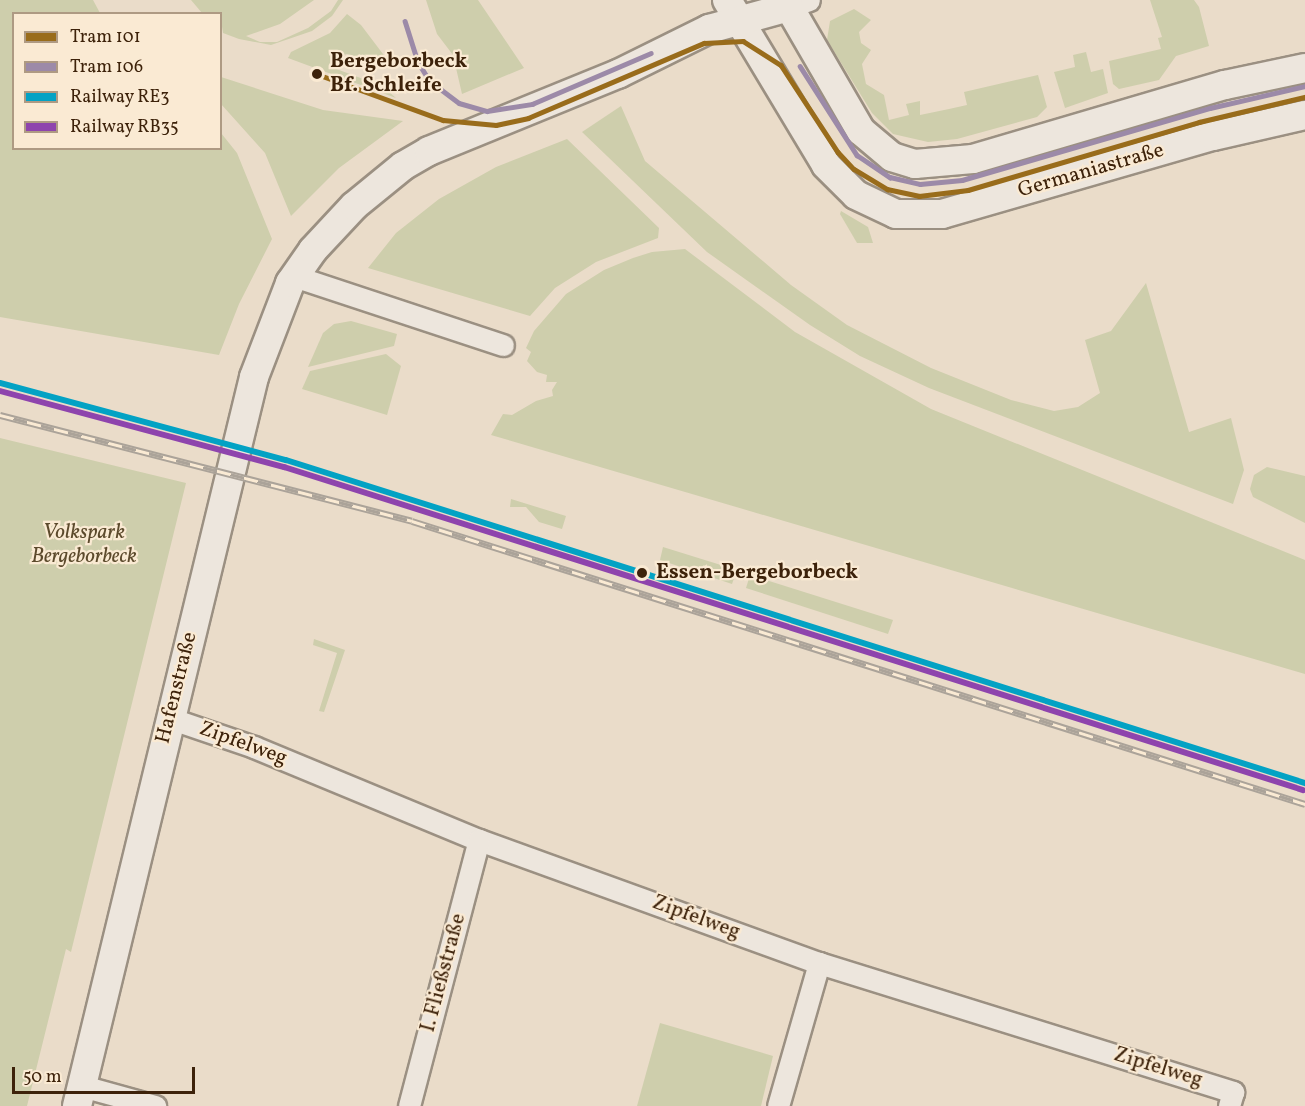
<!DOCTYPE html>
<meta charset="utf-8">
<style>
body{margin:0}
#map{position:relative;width:1305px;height:1106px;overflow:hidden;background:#eadcc9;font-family:Vollkorn,serif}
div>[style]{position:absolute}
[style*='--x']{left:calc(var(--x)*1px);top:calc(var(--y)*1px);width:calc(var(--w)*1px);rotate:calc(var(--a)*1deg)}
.green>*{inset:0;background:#ceceac}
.roads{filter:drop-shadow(2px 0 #9b9082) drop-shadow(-2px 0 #9b9082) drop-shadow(0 2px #9b9082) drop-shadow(0 -2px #9b9082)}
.minor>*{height:21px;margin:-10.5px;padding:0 10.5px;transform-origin:10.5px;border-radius:10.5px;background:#ede6dd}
.secondary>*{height:28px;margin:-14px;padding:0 14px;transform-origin:14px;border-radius:14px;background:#ede6dd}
.rail>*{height:7px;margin-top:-3.5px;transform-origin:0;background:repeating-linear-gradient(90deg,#faead3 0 14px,#aba399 0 28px);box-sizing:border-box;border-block:2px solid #aba399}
.rail-1>*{height:6px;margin:-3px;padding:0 3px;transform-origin:3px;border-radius:3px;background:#03a2c4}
.rail-2>*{height:6px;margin:-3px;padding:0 3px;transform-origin:3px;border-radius:3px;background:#8e44ad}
.tram-1>*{height:4.5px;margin:-2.25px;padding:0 2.25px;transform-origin:2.25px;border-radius:2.25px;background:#996c1b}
.tram-2>*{height:4.5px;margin:-2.25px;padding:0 2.25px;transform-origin:2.25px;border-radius:2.25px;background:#9c8aa8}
.dots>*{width:16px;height:16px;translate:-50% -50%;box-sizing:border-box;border:3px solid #faead3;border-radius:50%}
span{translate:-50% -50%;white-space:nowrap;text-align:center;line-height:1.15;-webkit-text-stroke:4.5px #faead3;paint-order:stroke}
.stop-label{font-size:21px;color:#3d220a;font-weight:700}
.left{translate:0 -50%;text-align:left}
.street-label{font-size:21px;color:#3d220a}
.park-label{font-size:21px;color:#5c4a2c;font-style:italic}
.legend{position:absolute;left:12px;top:12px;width:210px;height:138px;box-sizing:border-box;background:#faead3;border:2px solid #ae9a83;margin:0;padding:8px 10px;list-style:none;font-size:18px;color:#3d220a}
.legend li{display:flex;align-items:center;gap:12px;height:30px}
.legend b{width:30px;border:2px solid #ae9a83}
.scale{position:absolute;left:12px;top:1067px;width:183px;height:27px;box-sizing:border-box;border:3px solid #3d220a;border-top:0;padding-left:8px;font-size:18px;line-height:21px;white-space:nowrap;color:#3d220a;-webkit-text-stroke:4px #faead3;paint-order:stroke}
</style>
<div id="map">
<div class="green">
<div style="clip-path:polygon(0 0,93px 0,100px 13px,14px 14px,14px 148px,220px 148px,221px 133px,237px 153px,272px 239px,239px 304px,219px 355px,0 317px)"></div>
<div style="clip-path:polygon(191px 0,314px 0,280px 24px,246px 36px,260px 42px,277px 42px,308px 28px,331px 11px,338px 0,343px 0,332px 16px,312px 31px,271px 45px,239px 39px,223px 33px,220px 14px,202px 13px)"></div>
<div style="clip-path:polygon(426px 0,478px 0,524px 68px,462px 94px,453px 55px,437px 34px)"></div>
<div style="clip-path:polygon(1150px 0,1194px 0,1199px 7px,1209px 46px,1176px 56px,1159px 80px,1119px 89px,1113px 84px,1109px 61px,1161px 49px,1158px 38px,1162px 37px)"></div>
<div style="clip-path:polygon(854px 9px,871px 20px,859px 32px,861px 43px,871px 50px,862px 64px,866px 84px,884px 95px,889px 120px,909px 115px,906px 104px,920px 101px,920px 115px,949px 109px,967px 105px,964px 92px,1038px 75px,1047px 107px,1037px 117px,957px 139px,928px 142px,893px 134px,872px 113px,827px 40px,830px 21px)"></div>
<div style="clip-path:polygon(347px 14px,361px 25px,386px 58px,381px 58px,379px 65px,367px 66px,366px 61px,347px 54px,334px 58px,331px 67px,382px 86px,396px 98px,288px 58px,291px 52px,330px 33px)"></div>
<div style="clip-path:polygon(1086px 52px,1091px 72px,1103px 69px,1108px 93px,1065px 108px,1054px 72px,1075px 67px,1073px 55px)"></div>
<div style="clip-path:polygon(221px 77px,323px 110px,403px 121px,339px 168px,291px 216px,265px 153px,221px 104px)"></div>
<div style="clip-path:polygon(621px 106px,645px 161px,791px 285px,847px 325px,931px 368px,1011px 400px,1054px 411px,1078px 407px,1100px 393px,1085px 340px,1111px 331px,1146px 283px,1189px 432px,1231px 418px,1244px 470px,1233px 504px,929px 388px,860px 356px,810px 325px,707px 252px,582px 132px)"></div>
<div style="clip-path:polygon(567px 139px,659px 228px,658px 238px,596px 262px,555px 288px,530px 316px,368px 268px,396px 233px,439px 199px,496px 167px)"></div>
<div style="clip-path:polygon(841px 211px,868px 227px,873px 243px,857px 243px,840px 214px)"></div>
<div style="clip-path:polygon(685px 249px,795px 332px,931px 409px,1305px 560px,1305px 674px,491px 435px,503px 414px,512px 415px,536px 401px,553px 396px,552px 390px,557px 382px,546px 382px,547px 375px,537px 372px,527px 361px,531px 352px,526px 348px,534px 331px,566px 294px,604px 270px,633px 258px,652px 252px)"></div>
<div style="clip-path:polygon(351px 321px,397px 334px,394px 346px,308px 367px,323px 333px,334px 324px)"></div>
<div style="clip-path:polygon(386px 354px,401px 366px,387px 415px,302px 389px,310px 371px)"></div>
<div style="clip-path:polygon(0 438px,186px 483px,71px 952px,66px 949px,27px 1106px,0 1106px)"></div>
<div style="clip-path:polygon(1267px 467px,1305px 476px,1305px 523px,1253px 497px,1250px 489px,1254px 475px)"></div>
<div style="clip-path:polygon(511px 499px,566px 516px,562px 529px,539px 522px,526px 507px,510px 507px)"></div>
<div style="clip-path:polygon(663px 547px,737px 570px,732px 584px,660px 560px)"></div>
<div style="clip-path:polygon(750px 575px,893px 620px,888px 634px,746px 588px)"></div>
<div style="clip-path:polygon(314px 639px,345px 650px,324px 712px,319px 711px,337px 653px,313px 645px)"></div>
<div style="clip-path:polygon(660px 1023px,773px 1056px,761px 1106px,637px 1106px)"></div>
</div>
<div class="roads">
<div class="minor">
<div style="--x:789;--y:7;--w:21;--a:-19"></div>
<div style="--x:294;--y:276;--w:220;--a:18.3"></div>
<div style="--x:169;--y:718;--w:90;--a:18.8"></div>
<div style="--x:254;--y:747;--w:243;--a:22.5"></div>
<div style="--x:479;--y:840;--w:362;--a:19.9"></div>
<div style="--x:819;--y:963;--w:434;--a:17.3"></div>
<div style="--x:1233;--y:1092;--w:15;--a:106"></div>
<div style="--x:82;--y:1086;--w:76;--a:15.3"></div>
<div style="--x:409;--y:1106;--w:275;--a:-75.3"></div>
<div style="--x:778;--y:1106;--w:149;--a:-74"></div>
</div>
<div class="secondary">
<div style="--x:727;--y:0;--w:192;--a:59"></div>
<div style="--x:826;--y:165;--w:42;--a:45"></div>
<div style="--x:856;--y:195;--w:44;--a:25.4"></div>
<div style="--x:896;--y:214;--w:46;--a:0"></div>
<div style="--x:942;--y:214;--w:282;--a:-16.1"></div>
<div style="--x:1213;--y:136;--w:94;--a:-12.9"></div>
<div style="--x:785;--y:0;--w:151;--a:59.9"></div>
<div style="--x:861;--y:131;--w:40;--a:40"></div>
<div style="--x:892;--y:157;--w:24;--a:17"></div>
<div style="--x:915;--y:164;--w:58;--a:-4.9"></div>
<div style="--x:973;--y:159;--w:263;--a:-16.4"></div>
<div style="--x:1225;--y:85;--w:82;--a:-12"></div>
<div style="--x:77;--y:1106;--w:750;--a:-76.35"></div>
<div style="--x:254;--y:377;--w:101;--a:-69"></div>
<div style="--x:290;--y:283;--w:40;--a:-55.1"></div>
<div style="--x:313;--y:250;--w:60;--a:-47"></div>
<div style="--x:354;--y:206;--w:63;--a:-39.2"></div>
<div style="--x:403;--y:166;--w:30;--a:-30"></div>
<div style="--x:429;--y:151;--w:204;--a:-22.2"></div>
<div style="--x:618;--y:74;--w:102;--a:-26.3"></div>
<div style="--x:709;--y:29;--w:83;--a:-15.4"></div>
</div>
</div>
<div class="rail">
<div style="--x:0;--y:415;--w:425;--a:14.4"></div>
<div style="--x:412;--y:521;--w:937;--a:17.58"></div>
</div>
<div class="rail-1">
<div style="--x:0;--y:383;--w:296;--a:15.1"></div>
<div style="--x:286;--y:460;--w:1069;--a:17.59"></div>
</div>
<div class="rail-2">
<div style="--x:0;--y:391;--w:294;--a:15"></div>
<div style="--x:284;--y:467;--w:1069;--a:17.59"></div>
</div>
<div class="tram-1">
<div style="--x:317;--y:74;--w:134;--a:20.1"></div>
<div style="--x:443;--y:120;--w:53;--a:5.4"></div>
<div style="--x:496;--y:125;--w:33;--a:-12"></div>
<div style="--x:528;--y:118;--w:191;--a:-23.1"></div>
<div style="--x:704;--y:43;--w:39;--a:-3"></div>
<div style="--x:743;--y:41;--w:45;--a:32.3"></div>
<div style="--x:781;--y:65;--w:104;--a:56.8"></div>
<div style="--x:838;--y:152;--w:23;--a:47"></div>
<div style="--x:854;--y:169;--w:39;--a:31"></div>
<div style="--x:887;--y:189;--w:33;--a:12"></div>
<div style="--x:919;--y:196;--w:49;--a:-7"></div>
<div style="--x:968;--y:190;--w:241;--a:-16.4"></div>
<div style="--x:1199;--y:122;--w:109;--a:-13.3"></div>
</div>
<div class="tram-2">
<div style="--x:405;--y:21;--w:43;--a:72.4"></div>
<div style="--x:418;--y:62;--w:22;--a:58"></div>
<div style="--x:430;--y:81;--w:36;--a:37"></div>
<div style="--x:459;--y:103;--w:29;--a:16"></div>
<div style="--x:487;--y:111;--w:46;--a:-8.8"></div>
<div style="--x:532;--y:104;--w:129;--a:-23.2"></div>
<div style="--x:800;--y:66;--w:106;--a:57.4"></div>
<div style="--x:857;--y:155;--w:40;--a:34"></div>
<div style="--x:890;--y:177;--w:31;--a:13"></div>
<div style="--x:920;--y:184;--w:42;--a:-5.4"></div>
<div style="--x:962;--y:180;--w:258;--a:-16.2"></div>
<div style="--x:1210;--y:108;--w:98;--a:-13"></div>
</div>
<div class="dots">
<div style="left:317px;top:74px;background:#3d220a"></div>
<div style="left:642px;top:573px;background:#3d220a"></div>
</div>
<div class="stop-label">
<span class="left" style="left:330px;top:74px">Bergeborbeck<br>Bf. Schleife</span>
<span class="left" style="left:656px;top:573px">Essen-Bergeborbeck</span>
</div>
<div class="street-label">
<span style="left:1091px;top:171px;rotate:-16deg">Germaniastraße</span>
<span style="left:177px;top:688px;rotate:-76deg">Hafenstraße</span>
<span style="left:243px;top:744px;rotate:20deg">Zipfelweg</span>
<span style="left:696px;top:918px;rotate:20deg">Zipfelweg</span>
<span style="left:444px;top:973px;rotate:-75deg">I. Fließstraße</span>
<span style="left:1158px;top:1068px;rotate:17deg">Zipfelweg</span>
</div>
<div class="park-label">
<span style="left:84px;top:545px">Volkspark<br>Bergeborbeck</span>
</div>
<ul class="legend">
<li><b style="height:8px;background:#996c1b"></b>Tram 101</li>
<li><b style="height:8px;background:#9c8aa8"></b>Tram 106</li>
<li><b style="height:8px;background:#03a2c4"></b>Railway RE3</li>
<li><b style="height:8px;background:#8e44ad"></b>Railway RB35</li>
</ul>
<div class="scale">50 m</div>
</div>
